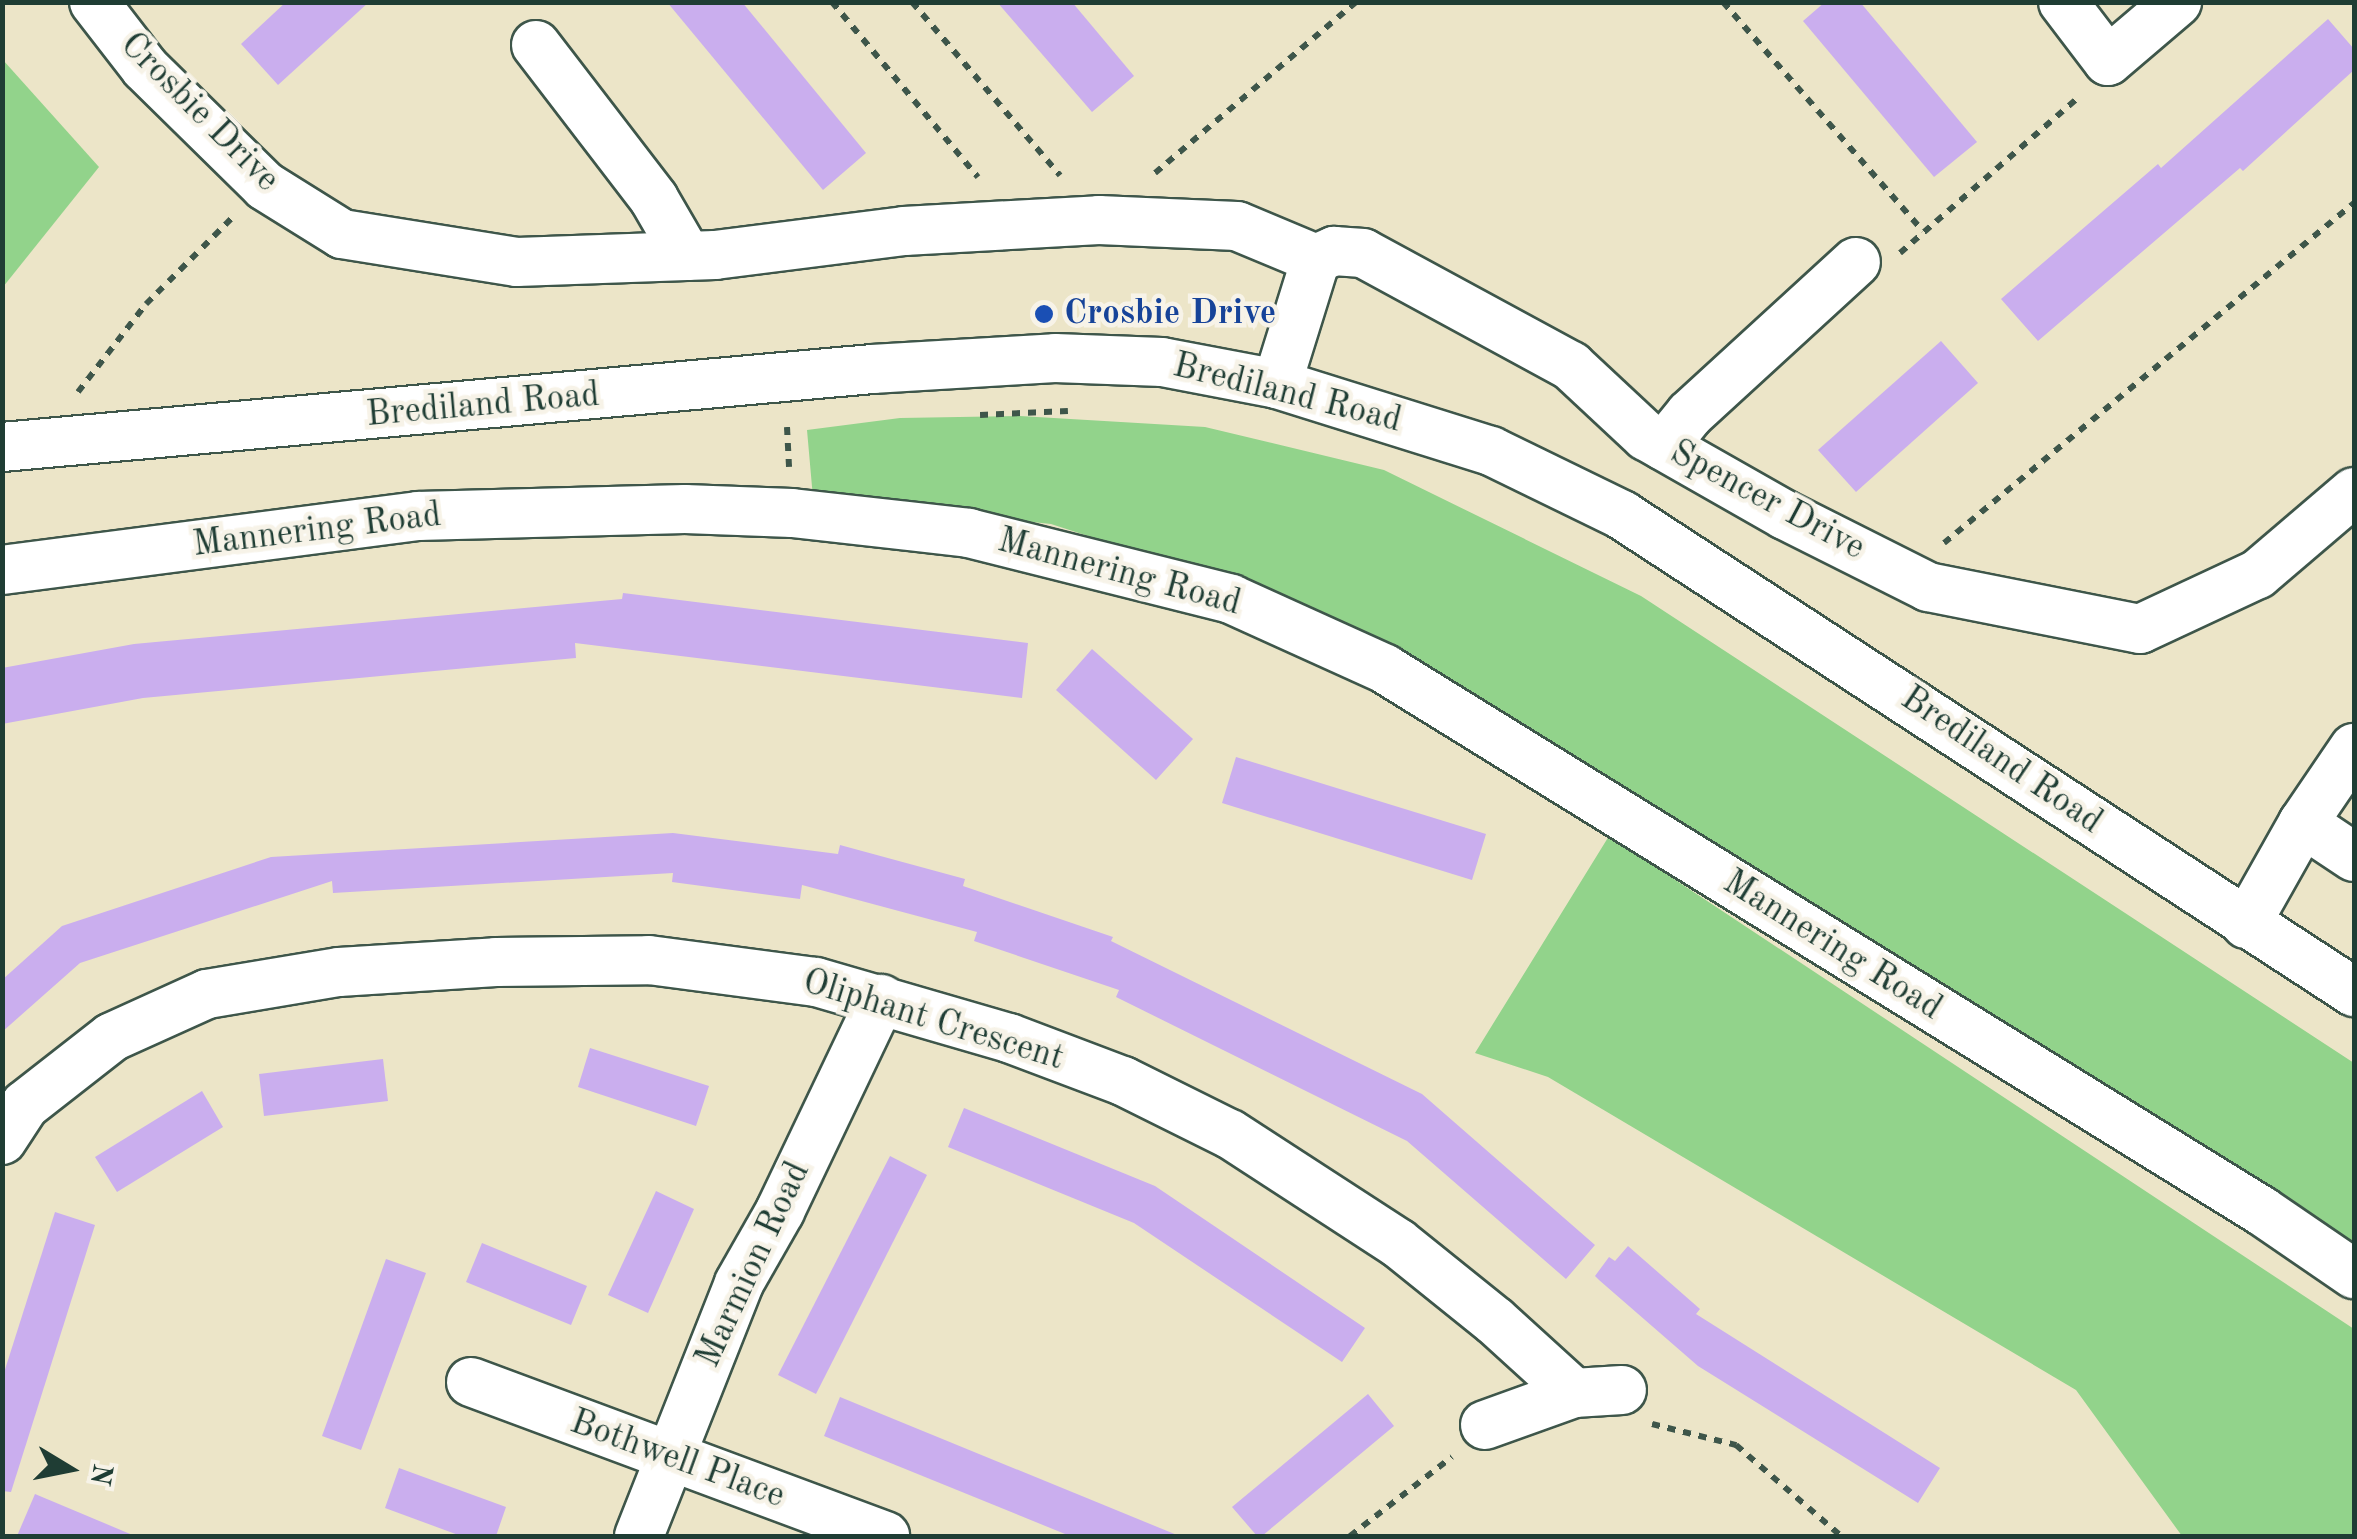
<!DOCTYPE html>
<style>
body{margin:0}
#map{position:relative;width:2357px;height:1539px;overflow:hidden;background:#ece5c8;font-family:"Old Standard TT",serif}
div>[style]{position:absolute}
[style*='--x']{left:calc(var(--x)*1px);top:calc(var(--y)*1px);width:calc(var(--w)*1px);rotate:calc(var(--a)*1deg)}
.green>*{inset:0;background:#92d38b}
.building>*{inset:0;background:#caaeee}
.path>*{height:6px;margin-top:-3px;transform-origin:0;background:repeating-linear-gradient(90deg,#3e564a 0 8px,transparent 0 16px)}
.roads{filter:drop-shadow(2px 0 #3e564a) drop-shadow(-2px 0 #3e564a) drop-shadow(0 2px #3e564a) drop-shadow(0 -2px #3e564a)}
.minor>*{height:48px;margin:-24px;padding:0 24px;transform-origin:24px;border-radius:24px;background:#fff}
.dots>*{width:28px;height:28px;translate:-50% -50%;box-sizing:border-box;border:5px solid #f7f3e8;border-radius:50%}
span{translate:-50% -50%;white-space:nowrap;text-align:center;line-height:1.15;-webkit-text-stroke:9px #f7f3e8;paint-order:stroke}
.street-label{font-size:35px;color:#1f3d34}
.transit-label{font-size:35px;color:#164399;font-weight:700}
.left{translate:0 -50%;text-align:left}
.frame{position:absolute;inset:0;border:5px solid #1f3d34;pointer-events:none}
.north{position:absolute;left:20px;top:1419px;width:100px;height:100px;-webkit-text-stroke:8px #f7f3e8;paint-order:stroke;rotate:100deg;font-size:28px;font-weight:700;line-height:40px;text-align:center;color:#1f3d34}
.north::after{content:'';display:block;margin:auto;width:35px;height:45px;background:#1f3d34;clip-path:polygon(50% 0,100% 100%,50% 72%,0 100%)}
</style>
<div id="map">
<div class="green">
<div style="clip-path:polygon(3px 60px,99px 167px,3px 287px)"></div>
<div style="clip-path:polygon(1020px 416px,1205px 427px,1384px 470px,1641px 596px,2354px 1063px,2354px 1264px,1258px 591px,1051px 524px,813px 498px,807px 430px,900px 418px)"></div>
<div style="clip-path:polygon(1609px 836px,2354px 1329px,2354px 1536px,2182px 1536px,2076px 1390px,1548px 1077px,1475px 1053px)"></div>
</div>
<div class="building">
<div style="clip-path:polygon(286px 2px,369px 2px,278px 85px,241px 44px)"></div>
<div style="clip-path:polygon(667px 2px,742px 2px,866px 153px,823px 190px)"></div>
<div style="clip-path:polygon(997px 2px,1072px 2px,1134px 76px,1092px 112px)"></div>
<div style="clip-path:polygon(1825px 2px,1860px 2px,1977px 142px,1934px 177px,1803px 21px)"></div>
<div style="clip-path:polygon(2328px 19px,2354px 49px,2354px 70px,2243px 171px,2240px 168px,2038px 341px,2001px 299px,2158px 164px,2161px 168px)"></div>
<div style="clip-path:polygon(1941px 341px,1978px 383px,1856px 492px,1818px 450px)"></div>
<div style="clip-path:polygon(623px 593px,1028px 643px,1022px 698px,575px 643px,576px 658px,143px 698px,2px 724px,2px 668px,134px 644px,622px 599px)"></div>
<div style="clip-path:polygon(1092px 649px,1193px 739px,1156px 780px,1056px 690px)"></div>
<div style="clip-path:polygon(1236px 757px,1486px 834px,1472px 880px,1222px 803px)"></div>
<div style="clip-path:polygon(673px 833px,838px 854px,840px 845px,965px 879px,963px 886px,1113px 937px,1111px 941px,1422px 1094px,1595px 1245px,1566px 1279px,1407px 1141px,1116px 997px,1119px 990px,974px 941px,977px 932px,802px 885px,800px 899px,672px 882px,673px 873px,333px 893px,332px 881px,80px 963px,2px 1032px,2px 980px,62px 926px,271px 857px)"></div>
<div style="clip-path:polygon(590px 1048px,709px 1086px,696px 1126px,578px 1087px)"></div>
<div style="clip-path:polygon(383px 1059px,388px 1101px,264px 1116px,259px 1074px)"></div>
<div style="clip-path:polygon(202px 1091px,223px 1127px,117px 1192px,95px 1157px)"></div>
<div style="clip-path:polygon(964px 1108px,1155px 1186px,1365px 1328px,1342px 1362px,1134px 1223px,948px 1147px)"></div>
<div style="clip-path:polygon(890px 1156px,927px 1175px,816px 1394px,778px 1375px)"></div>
<div style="clip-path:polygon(656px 1191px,694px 1209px,648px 1313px,608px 1295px)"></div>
<div style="clip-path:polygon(55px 1212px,95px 1225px,11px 1492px,2px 1491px,2px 1379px)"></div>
<div style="clip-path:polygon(482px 1243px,587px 1286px,571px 1325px,466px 1282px)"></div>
<div style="clip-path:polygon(1628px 1246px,1700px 1309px,1696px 1314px,1940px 1468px,1918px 1503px,1698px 1366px,1599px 1280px,1595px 1276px,1609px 1257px,1615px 1261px)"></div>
<div style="clip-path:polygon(386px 1259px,426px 1273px,361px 1450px,322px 1436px)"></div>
<div style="clip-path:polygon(1368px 1394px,1394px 1426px,1262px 1536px,1257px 1536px,1232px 1507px)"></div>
<div style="clip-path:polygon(840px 1397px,1177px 1535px,1177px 1536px,1070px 1536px,824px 1436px)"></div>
<div style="clip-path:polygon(399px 1468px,506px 1507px,496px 1536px,461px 1536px,385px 1508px)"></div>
<div style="clip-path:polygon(35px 1494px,135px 1536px,17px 1536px)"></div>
</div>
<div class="path">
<div style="--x:832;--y:2;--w:228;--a:50.2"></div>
<div style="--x:912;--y:2;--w:228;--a:49.5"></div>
<div style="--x:1723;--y:2;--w:304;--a:48.9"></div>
<div style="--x:1155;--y:173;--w:264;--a:-40.4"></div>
<div style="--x:1900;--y:253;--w:237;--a:-41.1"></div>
<div style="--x:78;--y:392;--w:111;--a:-52.3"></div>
<div style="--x:146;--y:304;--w:122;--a:-45"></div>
<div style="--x:980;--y:415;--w:88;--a:-2.6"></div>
<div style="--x:787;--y:427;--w:40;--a:87.1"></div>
<div style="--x:1944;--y:543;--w:533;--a:-39.67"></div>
<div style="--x:1652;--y:1424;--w:87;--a:14"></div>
<div style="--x:1736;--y:1445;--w:139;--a:40.9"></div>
<div style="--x:1350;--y:1536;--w:129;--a:-37.8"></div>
</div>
<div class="roads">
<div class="minor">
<div style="--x:94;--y:2;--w:83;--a:52.3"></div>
<div style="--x:145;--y:68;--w:168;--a:44.5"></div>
<div style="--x:265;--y:186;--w:91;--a:31.9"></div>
<div style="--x:342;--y:234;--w:177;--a:9.1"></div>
<div style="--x:517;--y:262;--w:198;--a:-2"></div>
<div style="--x:715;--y:255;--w:191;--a:-7.2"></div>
<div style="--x:904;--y:231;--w:195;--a:-3.2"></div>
<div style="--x:1099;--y:220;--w:138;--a:2.5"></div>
<div style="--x:1237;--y:226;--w:86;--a:22.7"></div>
<div style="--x:2063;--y:2;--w:74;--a:52.7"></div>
<div style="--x:2108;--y:61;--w:91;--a:-40.5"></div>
<div style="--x:536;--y:45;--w:194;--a:52.5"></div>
<div style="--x:654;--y:199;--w:66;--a:59.9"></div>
<div style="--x:1277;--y:384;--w:131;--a:-72.7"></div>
<div style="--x:1316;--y:259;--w:20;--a:-24"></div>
<div style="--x:1334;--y:251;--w:29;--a:4"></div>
<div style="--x:1363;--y:253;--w:237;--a:28.5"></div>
<div style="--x:1571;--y:366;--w:103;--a:43"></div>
<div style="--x:1646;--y:436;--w:160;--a:29.6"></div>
<div style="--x:1785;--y:515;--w:160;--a:26.7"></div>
<div style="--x:1928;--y:587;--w:216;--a:11.2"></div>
<div style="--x:2140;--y:629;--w:130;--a:-25"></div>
<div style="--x:2258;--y:574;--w:126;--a:-40.5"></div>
<div style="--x:1664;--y:446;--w:41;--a:-50.9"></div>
<div style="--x:1690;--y:414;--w:225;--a:-42.5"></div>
<div style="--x:2;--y:447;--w:873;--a:-5.12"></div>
<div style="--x:872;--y:369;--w:183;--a:-3.4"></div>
<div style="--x:1055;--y:358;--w:107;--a:2.1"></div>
<div style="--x:1162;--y:362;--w:117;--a:10.8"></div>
<div style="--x:1277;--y:384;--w:224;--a:17.4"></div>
<div style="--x:1491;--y:451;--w:146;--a:26"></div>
<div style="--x:1622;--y:515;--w:874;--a:33.09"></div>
<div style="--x:2;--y:570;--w:419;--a:-7.4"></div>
<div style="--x:418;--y:516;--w:267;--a:-1.5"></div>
<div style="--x:685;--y:509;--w:107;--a:2.1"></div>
<div style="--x:792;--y:513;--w:178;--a:6.4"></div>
<div style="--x:969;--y:533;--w:270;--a:14.1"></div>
<div style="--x:1231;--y:599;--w:169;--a:24.4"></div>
<div style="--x:1385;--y:669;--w:1031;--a:31.72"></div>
<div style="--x:2262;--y:1211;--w:112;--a:34.4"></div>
<div style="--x:2303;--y:823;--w:61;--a:33.7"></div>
<div style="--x:2246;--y:924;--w:116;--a:-60.6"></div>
<div style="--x:2303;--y:823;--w:91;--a:-55.8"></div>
<div style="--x:2;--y:1140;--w:42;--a:-56.7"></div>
<div style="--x:25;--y:1105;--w:110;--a:-38"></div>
<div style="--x:112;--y:1037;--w:104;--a:-24.4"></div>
<div style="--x:207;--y:994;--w:134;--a:-9.5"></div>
<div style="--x:339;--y:972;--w:157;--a:-3.6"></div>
<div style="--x:496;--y:962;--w:153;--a:-0.7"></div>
<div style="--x:649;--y:960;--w:168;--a:7.5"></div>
<div style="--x:816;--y:982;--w:201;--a:16.2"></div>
<div style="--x:1009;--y:1038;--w:122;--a:20.7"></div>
<div style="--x:1123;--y:1081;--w:119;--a:26.4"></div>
<div style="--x:1230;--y:1134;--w:200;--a:33"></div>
<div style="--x:1398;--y:1243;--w:124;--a:38.8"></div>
<div style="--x:1495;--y:1321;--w:107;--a:42.3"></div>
<div style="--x:471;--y:1382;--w:442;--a:20.4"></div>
<div style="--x:1485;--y:1425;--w:95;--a:-19.8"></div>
<div style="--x:1574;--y:1393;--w:48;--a:-3.6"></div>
<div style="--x:639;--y:1536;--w:272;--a:-68.4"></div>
<div style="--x:739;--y:1283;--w:83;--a:-60.3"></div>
<div style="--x:780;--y:1211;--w:235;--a:-64.5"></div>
</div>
</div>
<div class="dots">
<div style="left:1044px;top:314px;background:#1a4fb4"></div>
</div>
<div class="street-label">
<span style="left:199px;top:113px;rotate:45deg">Crosbie Drive</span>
<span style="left:1287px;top:394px;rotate:14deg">Brediland Road</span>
<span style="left:483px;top:406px;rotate:-5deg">Brediland Road</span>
<span style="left:1767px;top:501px;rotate:28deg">Spencer Drive</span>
<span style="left:317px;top:531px;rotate:-7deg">Mannering Road</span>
<span style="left:1119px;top:573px;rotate:15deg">Mannering Road</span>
<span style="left:2001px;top:761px;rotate:34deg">Brediland Road</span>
<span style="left:1832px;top:946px;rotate:32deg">Mannering Road</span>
<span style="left:933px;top:1021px;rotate:17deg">Oliphant Crescent</span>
<span style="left:754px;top:1265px;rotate:-65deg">Marmion Road</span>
<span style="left:677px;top:1460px;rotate:20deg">Bothwell Place</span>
</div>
<div class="transit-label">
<span class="left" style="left:1064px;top:314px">Crosbie Drive</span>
</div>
<div class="frame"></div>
<div class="north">N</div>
</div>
